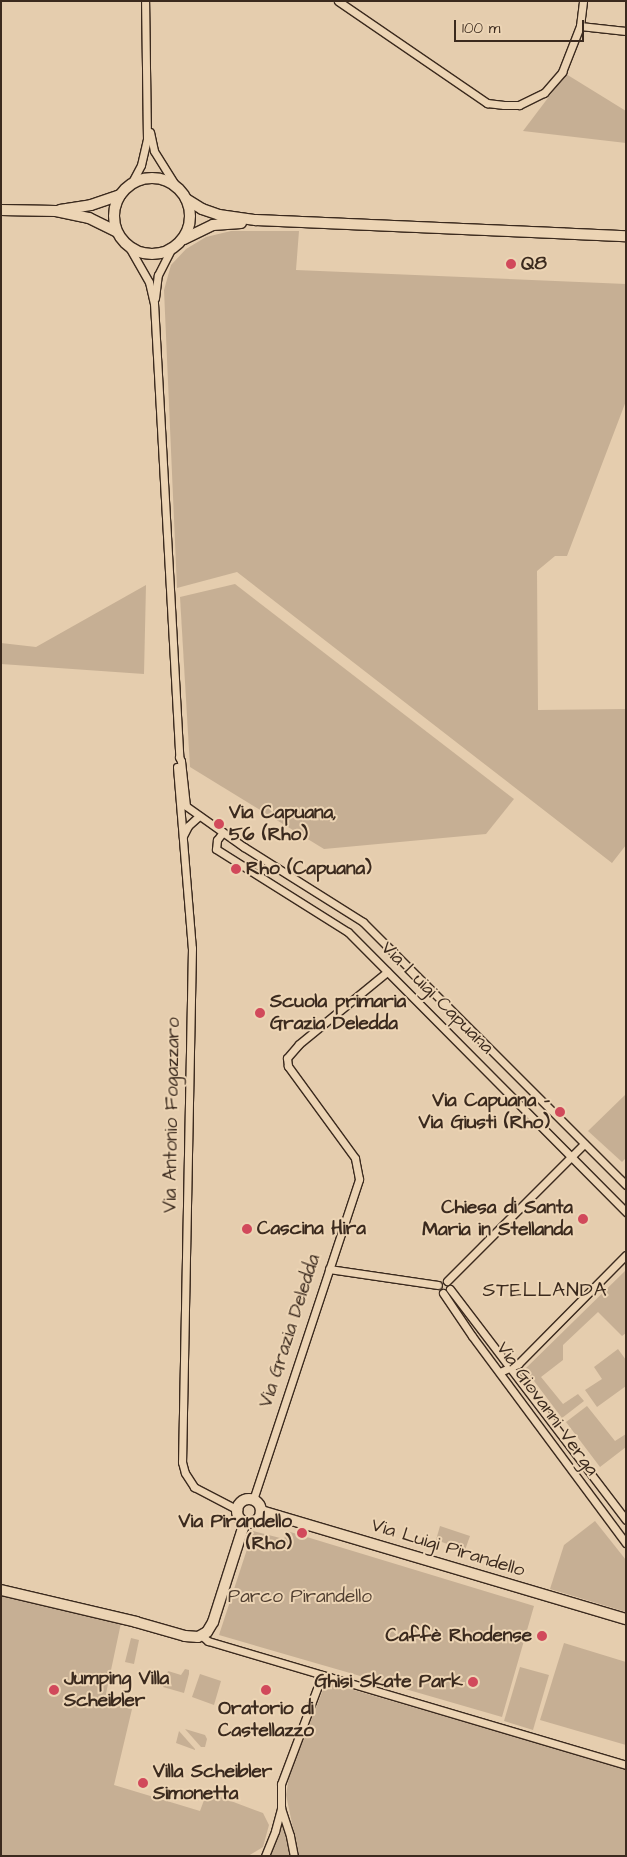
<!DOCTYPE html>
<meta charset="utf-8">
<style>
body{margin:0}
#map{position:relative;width:627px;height:1857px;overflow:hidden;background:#e5cdae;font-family:"Architects Daughter",sans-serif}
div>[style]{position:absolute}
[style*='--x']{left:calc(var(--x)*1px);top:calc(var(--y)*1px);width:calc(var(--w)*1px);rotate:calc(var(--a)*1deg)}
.green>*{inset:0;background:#c6af94}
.roads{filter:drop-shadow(1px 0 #3b2a1e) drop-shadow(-1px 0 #3b2a1e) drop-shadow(0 1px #3b2a1e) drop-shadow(0 -1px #3b2a1e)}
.street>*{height:7px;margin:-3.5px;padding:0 3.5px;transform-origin:3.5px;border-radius:3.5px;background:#ecd4b4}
.secondary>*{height:10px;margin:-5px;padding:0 5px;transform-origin:5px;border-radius:5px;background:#ecd4b4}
.secondary>.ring{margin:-5px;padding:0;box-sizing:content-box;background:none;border:10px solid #ecd4b4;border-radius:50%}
.dots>*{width:14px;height:14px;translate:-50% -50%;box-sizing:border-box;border:2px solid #ecd4b4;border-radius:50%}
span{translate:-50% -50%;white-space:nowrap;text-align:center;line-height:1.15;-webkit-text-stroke:4px #ecd4b4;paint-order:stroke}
.poi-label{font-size:19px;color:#3b2a1e;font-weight:700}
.left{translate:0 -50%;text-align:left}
.right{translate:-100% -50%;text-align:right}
.street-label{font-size:19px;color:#3b2a1e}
.park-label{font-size:19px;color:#503e30}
.neighbourhood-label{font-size:20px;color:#3b2a1e;letter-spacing:1px}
.frame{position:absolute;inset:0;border:2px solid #3b2a1e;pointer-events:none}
.scale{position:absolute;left:454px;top:20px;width:130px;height:22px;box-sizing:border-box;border:2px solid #3b2a1e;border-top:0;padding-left:6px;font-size:15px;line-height:18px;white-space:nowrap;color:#3b2a1e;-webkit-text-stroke:4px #ecd4b4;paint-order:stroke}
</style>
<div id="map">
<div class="green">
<div style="clip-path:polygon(566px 74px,626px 111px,626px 143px,523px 131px)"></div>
<div style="clip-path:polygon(231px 231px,299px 231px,296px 270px,626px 284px,626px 401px,567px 556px,555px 556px,537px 571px,538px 710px,626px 709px,626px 845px,612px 863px,237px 572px,177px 588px,164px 290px,171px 265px,186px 249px,206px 237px)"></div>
<div style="clip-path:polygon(235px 584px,514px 799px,486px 834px,324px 849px,190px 767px,180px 597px)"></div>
<div style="clip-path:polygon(146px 585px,144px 674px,1px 664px,1px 643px,36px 647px)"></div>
<div style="clip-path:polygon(626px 1094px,626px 1158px,622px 1162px,588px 1131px)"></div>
<div style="clip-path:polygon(626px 1270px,626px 1333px,622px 1336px,598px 1312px,563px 1345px,563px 1360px,541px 1377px,563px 1404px,578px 1394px,584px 1401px,562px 1418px,525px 1369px)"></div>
<div style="clip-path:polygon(618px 1349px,626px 1360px,626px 1386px,597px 1407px,585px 1390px,602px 1379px,594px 1367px)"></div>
<div style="clip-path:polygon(587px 1406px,615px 1441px,626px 1434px,626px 1447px,600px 1467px,566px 1422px)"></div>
<div style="clip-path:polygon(595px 1521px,626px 1560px,626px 1612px,550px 1589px,564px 1545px)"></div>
<div style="clip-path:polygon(440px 1526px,470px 1536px,465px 1550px,436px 1540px)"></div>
<div style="clip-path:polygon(253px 1531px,284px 1539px,287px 1531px,534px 1606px,502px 1717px,219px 1635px)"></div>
<div style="clip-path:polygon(1px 1595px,121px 1623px,104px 1703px,132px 1709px,114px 1785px,200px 1811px,207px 1792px,263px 1813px,269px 1825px,263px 1847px,248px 1856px,1px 1856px)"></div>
<div style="clip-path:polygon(131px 1638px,139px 1640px,134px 1664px,125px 1662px)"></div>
<div style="clip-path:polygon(564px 1643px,626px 1662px,626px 1745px,540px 1720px)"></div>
<div style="clip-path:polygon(520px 1667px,549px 1675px,533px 1730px,504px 1721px)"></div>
<div style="clip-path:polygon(185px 1669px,189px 1670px,189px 1674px,184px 1693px,163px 1687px,168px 1671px,181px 1675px)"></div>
<div style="clip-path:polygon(200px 1674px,221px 1681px,214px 1705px,192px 1697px)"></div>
<div style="clip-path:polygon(326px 1682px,626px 1769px,626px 1856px,299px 1856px,286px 1795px,289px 1777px)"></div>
<div style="clip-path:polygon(185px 1729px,205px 1735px,207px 1739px,205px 1747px,201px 1747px)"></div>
<div style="clip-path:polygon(179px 1731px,195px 1749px,195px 1750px,176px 1743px)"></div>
<div style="clip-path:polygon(282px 1817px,291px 1856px,268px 1856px)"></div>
</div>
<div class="roads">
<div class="street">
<div style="--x:338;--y:1;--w:181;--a:34.4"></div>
<div style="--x:487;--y:103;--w:17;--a:7"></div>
<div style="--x:504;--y:105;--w:15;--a:0"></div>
<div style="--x:519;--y:105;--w:28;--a:-26"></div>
<div style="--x:544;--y:93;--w:28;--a:-49"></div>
<div style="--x:562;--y:72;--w:49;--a:-68.6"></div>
<div style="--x:580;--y:26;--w:25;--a:-83"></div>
<div style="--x:580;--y:26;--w:46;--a:6.2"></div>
<div style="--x:150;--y:132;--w:19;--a:78"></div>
<div style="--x:154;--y:151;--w:40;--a:58"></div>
<div style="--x:131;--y:184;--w:21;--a:-62"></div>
<div style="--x:141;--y:165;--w:27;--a:-77"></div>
<div style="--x:147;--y:139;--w:138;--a:-90.8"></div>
<div style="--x:129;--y:247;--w:40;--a:60.3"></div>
<div style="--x:149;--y:282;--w:22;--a:77"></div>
<div style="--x:154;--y:303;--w:455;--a:86.8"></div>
<div style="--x:179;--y:757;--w:4;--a:63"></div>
<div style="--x:181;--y:761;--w:45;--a:83.7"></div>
<div style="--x:186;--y:806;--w:71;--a:35.3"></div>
<div style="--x:244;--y:847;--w:141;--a:32.2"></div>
<div style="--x:363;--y:922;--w:372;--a:45"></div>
<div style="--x:155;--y:298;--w:23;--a:-83"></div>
<div style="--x:158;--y:275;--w:29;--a:-63"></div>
<div style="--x:177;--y:767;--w:182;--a:85.3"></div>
<div style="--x:192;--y:948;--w:514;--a:91.11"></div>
<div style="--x:182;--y:1462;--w:11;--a:75"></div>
<div style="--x:185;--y:1473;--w:17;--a:57"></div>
<div style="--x:194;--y:1487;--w:50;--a:27.6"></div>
<div style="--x:223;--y:832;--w:10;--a:127"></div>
<div style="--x:217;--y:840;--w:9;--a:96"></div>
<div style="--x:216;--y:849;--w:156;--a:32.2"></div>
<div style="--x:348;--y:932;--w:395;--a:45.2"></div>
<div style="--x:183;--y:836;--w:11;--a:-63"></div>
<div style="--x:188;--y:826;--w:15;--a:-42"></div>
<div style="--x:329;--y:1269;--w:110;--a:8.4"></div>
<div style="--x:447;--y:1281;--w:194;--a:-45"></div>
<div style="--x:450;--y:1289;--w:290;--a:52.7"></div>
<div style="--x:443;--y:1293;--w:52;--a:56"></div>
<div style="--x:472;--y:1336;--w:258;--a:53.4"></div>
<div style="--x:500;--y:1372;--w:20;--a:-24"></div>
<div style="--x:518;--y:1364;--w:153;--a:-45.3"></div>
<div style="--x:253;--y:1500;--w:338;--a:-71.7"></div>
<div style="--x:359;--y:1179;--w:21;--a:-101"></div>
<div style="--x:355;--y:1158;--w:114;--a:-126.1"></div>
<div style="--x:288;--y:1066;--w:8;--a:-97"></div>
<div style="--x:287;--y:1058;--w:18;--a:-49"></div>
<div style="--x:299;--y:1044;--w:114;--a:-39.3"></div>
<div style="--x:202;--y:1636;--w:8;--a:40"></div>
<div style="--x:208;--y:1641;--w:436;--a:16.5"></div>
<div style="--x:281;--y:1808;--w:29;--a:72"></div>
<div style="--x:290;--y:1836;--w:20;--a:79"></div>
<div style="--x:265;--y:1856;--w:27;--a:-68"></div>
<div style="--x:275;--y:1831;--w:24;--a:-75"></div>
<div style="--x:281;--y:1808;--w:24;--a:-90"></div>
<div style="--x:281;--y:1784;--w:116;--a:-69.4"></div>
</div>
<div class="secondary">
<div class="ring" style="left:114px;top:178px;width:66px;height:66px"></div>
<div style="--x:186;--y:199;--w:19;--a:32"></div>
<div style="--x:202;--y:209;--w:18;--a:19"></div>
<div style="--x:219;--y:215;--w:37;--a:8"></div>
<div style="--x:256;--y:220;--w:370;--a:2.5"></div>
<div style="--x:1;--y:210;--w:55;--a:1"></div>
<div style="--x:56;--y:211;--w:34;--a:12"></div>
<div style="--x:89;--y:218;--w:30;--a:26"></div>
<div style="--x:60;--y:210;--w:31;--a:-9"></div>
<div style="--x:91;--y:205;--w:31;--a:-19"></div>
<div style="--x:184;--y:239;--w:32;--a:-26"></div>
<div style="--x:213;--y:225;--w:28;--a:-4"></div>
<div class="ring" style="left:237px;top:1499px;width:14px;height:14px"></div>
<div style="--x:261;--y:1511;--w:381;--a:16.5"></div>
<div style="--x:1;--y:1590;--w:139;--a:13.3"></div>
<div style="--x:136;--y:1622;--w:51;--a:15.9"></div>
<div style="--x:185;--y:1636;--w:13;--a:4"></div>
<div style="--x:198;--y:1637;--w:10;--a:-29"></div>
<div style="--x:207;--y:1632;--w:12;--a:-59"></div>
<div style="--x:213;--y:1622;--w:105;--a:-72.3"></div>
</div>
</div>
<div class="dots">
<div style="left:511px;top:264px;background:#d1495b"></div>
<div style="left:219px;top:824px;background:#d1495b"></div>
<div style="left:236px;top:869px;background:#d1495b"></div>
<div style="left:260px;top:1013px;background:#d1495b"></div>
<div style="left:560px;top:1112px;background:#d1495b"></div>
<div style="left:583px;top:1219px;background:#d1495b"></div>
<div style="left:247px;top:1229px;background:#d1495b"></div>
<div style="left:302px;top:1533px;background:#d1495b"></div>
<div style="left:542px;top:1636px;background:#d1495b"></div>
<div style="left:473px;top:1682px;background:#d1495b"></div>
<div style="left:54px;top:1690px;background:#d1495b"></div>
<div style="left:266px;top:1690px;background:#d1495b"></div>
<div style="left:143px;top:1783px;background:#d1495b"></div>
</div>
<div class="poi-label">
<span class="left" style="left:521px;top:264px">Q8</span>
<span class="left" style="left:229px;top:824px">Via Capuana,<br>56 (Rho)</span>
<span class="left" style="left:246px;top:869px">Rho (Capuana)</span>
<span class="left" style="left:270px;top:1013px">Scuola primaria<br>Grazia Deledda</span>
<span class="right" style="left:550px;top:1112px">Via Capuana -<br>Via Giusti (Rho)</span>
<span class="right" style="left:573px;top:1219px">Chiesa di Santa<br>Maria in Stellanda</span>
<span class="left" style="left:257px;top:1229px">Cascina Hira</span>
<span class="right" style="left:292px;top:1533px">Via Pirandello<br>(Rho)</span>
<span class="right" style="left:532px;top:1636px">Caffè Rhodense</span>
<span class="left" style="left:64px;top:1690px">Jumping Villa<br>Scheibler</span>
<span class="right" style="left:463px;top:1682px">Ghisi Skate Park</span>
<span style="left:266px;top:1720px">Oratorio di<br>Castellazzo</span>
<span class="left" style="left:153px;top:1783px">Villa Scheibler<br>Simonetta</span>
</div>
<div class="street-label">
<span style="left:437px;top:998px;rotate:45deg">Via Luigi Capuana</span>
<span style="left:172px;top:1115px;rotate:-89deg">Via Antonio Fogazzaro</span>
<span style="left:290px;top:1331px;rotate:-72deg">Via Grazia Deledda</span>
<span style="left:547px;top:1409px;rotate:54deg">Via Giovanni Verga</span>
<span style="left:448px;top:1548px;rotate:17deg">Via Luigi Pirandello</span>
</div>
<div class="park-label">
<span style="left:300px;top:1597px">Parco Pirandello</span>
</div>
<div class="neighbourhood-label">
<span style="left:545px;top:1290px">STELLANDA</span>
</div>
<div class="frame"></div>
<div class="scale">100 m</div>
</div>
